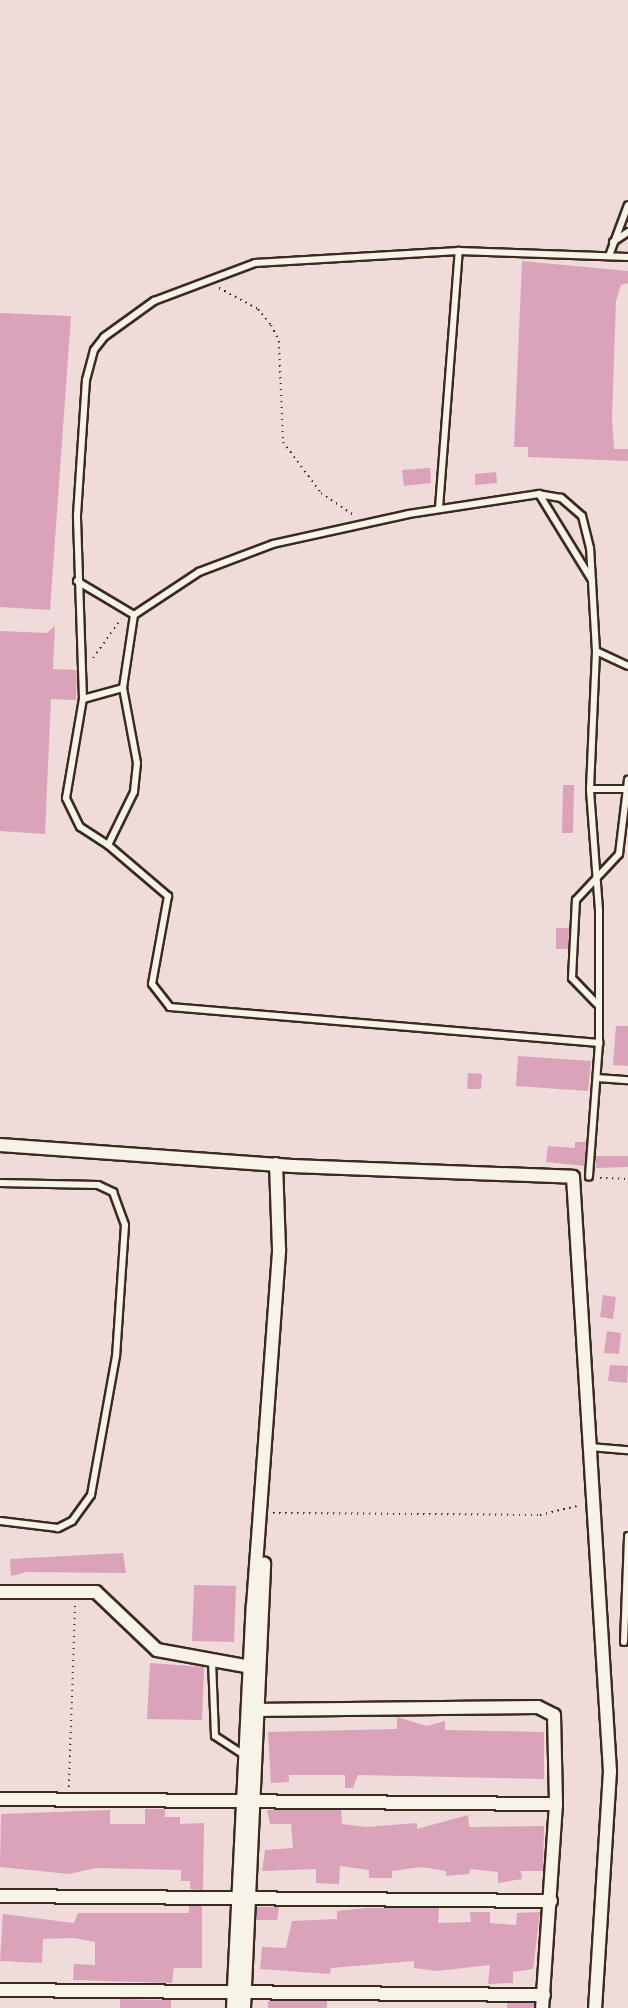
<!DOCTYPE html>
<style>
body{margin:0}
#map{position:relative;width:628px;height:2008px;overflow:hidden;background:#eedbda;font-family:Dekko,sans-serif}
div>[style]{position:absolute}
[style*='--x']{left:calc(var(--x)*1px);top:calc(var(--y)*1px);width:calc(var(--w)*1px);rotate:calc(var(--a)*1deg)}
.building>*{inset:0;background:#daa3b9}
.path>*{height:2px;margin-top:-1px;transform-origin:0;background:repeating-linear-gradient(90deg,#3b2a1e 0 1.5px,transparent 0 6px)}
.roads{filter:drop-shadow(2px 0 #3b2a1e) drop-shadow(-2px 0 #3b2a1e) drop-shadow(0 2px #3b2a1e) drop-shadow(0 -2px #3b2a1e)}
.lane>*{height:6px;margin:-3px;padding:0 3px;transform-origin:3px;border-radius:3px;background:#f7f3e8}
.street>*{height:12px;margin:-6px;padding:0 6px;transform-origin:6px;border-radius:6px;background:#f7f3e8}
span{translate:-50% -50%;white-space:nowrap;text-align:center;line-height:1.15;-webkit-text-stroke:5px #f7f3e8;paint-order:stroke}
</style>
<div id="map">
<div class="building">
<div style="clip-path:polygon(522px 261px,628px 271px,628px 283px,621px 285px,616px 301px,612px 418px,614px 449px,628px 449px,628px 461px,528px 457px,528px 447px,514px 447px)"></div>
<div style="clip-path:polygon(0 313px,71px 316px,50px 610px,0 607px)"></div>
<div style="clip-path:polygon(430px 468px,431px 483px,404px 486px,402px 470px)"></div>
<div style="clip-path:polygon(496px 472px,497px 483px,475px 485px,475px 474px)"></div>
<div style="clip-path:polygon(55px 626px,53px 669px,77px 670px,76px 700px,51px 699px,45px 834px,0 831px,0 631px,47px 633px)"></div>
<div style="clip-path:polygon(563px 785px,574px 785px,573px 833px,562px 833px)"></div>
<div style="clip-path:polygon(556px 928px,569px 928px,568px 949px,556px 949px)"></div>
<div style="clip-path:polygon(616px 1026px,628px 1026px,628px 1066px,613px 1065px)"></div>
<div style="clip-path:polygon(518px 1056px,591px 1061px,588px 1091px,516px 1086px)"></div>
<div style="clip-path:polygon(468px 1073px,482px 1074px,481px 1089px,467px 1089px)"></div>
<div style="clip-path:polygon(575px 1142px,586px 1142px,585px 1166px,546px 1162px,548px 1146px,575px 1148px)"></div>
<div style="clip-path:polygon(596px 1156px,628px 1156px,628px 1167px,596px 1168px)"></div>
<div style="clip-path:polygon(603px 1295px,616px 1297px,613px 1319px,600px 1317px)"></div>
<div style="clip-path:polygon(607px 1331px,621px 1333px,619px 1354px,604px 1353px)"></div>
<div style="clip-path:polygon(610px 1365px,628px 1366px,627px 1383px,608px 1381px)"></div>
<div style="clip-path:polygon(123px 1553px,126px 1573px,27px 1572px,11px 1576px,10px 1559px)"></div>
<div style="clip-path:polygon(194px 1585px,236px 1586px,234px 1642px,192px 1641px)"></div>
<div style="clip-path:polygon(150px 1663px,204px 1667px,202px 1720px,147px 1719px)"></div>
<div style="clip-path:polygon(397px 1717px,427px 1726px,445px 1721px,445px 1730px,544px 1732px,544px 1779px,358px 1775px,353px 1788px,345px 1788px,345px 1775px,289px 1775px,289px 1782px,271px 1783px,268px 1732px,397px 1729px)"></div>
<div style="clip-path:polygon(145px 1809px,165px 1809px,165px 1817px,180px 1817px,180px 1824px,204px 1823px,203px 1890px,190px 1889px,190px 1881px,181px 1881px,181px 1870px,96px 1868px,69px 1874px,0 1867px,1px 1814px,110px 1810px,110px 1824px,145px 1824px)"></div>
<div style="clip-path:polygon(267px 1810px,341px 1810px,342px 1824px,366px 1827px,417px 1823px,417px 1829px,468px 1815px,469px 1827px,544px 1826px,543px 1871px,521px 1871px,522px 1879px,498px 1883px,498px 1872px,470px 1869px,469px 1874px,446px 1876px,446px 1871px,421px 1867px,392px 1871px,392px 1878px,369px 1878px,369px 1870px,340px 1866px,339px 1884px,316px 1883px,316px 1869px,262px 1871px,265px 1850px,293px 1848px,291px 1824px,270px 1824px)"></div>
<div style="clip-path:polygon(189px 1906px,202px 1906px,202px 1968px,174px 1968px,172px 1983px,73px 1980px,74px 1964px,95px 1965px,95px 1942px,74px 1938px,43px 1939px,42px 1963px,0 1961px,3px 1914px,74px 1923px,78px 1913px,189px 1913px)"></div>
<div style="clip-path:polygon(257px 1907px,279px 1907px,277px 1920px,256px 1920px)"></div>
<div style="clip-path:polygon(367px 1908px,439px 1908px,438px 1923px,471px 1922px,470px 1912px,490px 1912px,490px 1923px,516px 1925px,517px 1913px,540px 1912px,533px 1969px,513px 1972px,513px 1983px,488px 1984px,490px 1965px,437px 1971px,414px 1968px,414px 1961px,331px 1968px,330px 1974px,260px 1969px,262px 1947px,286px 1948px,292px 1921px,337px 1919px,337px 1911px)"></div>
<div style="clip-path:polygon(120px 1999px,171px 2000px,171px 2008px,120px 2008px)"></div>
<div style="clip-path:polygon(268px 2001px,327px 2001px,327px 2008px,268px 2008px)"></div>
<div style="clip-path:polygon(507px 2003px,534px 2003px,534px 2008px,507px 2008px)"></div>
</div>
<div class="path">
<div style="--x:219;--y:288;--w:44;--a:28.3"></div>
<div style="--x:258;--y:309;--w:21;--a:51"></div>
<div style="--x:271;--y:325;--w:18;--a:63"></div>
<div style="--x:279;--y:341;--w:101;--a:87.7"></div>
<div style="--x:283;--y:442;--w:64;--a:53.3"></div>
<div style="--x:321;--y:493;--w:40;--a:34"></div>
<div style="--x:93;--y:658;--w:48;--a:-54.3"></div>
<div style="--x:600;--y:1178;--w:28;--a:2"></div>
<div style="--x:273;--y:1513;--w:267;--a:0.4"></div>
<div style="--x:540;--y:1515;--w:42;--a:-13.7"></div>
<div style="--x:69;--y:1787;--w:183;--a:-88.1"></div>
</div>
<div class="roads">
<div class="lane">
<div style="--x:613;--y:242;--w:18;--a:-34"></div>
<div style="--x:609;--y:256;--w:54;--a:-69.6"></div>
<div style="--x:539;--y:494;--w:101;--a:58.4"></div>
<div style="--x:439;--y:508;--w:258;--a:-85.6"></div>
<div style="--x:77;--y:581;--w:66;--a:30.8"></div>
<div style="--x:596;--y:651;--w:35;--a:25"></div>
<div style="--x:83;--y:699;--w:41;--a:-15.4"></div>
<div style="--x:590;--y:789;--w:37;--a:0"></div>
<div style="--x:108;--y:845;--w:79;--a:40.4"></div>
<div style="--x:168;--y:896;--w:89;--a:100.3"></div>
<div style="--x:152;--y:984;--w:29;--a:52"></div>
<div style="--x:170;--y:1007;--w:431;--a:4.8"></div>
<div style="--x:599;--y:1043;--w:134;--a:94.3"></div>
<div style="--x:597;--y:1004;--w:36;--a:-134"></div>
<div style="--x:572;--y:978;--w:78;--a:-87.1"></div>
<div style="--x:576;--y:900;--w:63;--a:-46.9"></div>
<div style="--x:619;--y:854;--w:75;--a:-83.1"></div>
<div style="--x:599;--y:1043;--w:133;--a:-90"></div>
<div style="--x:599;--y:910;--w:121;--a:-94.3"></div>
<div style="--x:590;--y:789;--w:138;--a:-87.5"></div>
<div style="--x:596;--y:651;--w:103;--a:-93.3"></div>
<div style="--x:590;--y:548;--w:33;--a:-104"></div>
<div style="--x:582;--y:516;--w:28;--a:-139"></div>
<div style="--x:561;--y:498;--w:22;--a:-170"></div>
<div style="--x:539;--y:494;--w:132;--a:171.3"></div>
<div style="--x:409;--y:514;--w:139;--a:167.6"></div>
<div style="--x:273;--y:544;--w:79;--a:159.3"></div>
<div style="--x:199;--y:572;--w:78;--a:146.5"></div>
<div style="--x:134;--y:615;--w:74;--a:98.6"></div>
<div style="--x:123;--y:688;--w:76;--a:79.4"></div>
<div style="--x:137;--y:763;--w:29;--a:96"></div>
<div style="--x:134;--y:792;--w:59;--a:116.1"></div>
<div style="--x:108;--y:845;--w:33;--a:-147"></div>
<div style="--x:80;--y:827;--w:32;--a:-116"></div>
<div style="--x:66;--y:798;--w:100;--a:-80.3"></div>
<div style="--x:83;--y:699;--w:184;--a:-91.9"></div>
<div style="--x:77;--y:515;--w:135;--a:-86.2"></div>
<div style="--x:86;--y:380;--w:31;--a:-75"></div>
<div style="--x:94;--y:350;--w:16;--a:-52"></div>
<div style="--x:104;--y:337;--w:62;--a:-35.8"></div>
<div style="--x:154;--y:301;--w:108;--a:-20.6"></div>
<div style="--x:255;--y:263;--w:204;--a:-3.4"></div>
<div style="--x:459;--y:251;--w:169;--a:2"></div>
<div style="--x:597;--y:1078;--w:31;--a:4"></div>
<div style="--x:0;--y:1183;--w:98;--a:1.2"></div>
<div style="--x:98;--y:1185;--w:17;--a:25"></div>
<div style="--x:113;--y:1192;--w:35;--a:70"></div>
<div style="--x:125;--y:1225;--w:131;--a:93.9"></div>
<div style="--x:116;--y:1356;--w:141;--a:100.2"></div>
<div style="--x:91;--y:1495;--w:32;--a:126"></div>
<div style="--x:72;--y:1521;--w:16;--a:153"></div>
<div style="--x:58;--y:1528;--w:58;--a:-173.1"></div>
<div style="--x:590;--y:1447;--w:38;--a:5"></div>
<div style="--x:624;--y:1642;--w:106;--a:-87.8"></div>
<div style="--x:212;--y:1661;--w:75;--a:87.7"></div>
<div style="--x:215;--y:1736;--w:37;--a:33"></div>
</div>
<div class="street">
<div style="--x:0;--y:1145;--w:293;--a:4.1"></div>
<div style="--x:292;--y:1166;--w:281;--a:2.2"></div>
<div style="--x:573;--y:1177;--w:595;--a:86.44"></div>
<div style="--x:610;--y:1771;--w:237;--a:93.6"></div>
<div style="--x:0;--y:1592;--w:96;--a:0"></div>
<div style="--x:96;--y:1592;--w:84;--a:43.6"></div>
<div style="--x:157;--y:1650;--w:96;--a:10.3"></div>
<div style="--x:251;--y:1710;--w:287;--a:-0.6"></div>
<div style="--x:538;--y:1707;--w:18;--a:27"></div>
<div style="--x:554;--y:1715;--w:89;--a:88.7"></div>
<div style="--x:556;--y:1804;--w:204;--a:93.9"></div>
<div style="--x:0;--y:1799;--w:556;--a:0.52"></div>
<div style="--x:0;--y:1896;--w:551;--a:0.52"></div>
<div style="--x:0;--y:1990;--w:544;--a:0.53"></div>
<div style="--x:233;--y:2008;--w:402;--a:-87.2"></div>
<div style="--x:253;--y:1606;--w:358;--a:-85.8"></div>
<div style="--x:279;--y:1249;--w:85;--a:-92"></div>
<div style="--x:244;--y:2008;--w:445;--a:-87.4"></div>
</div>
</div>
</div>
